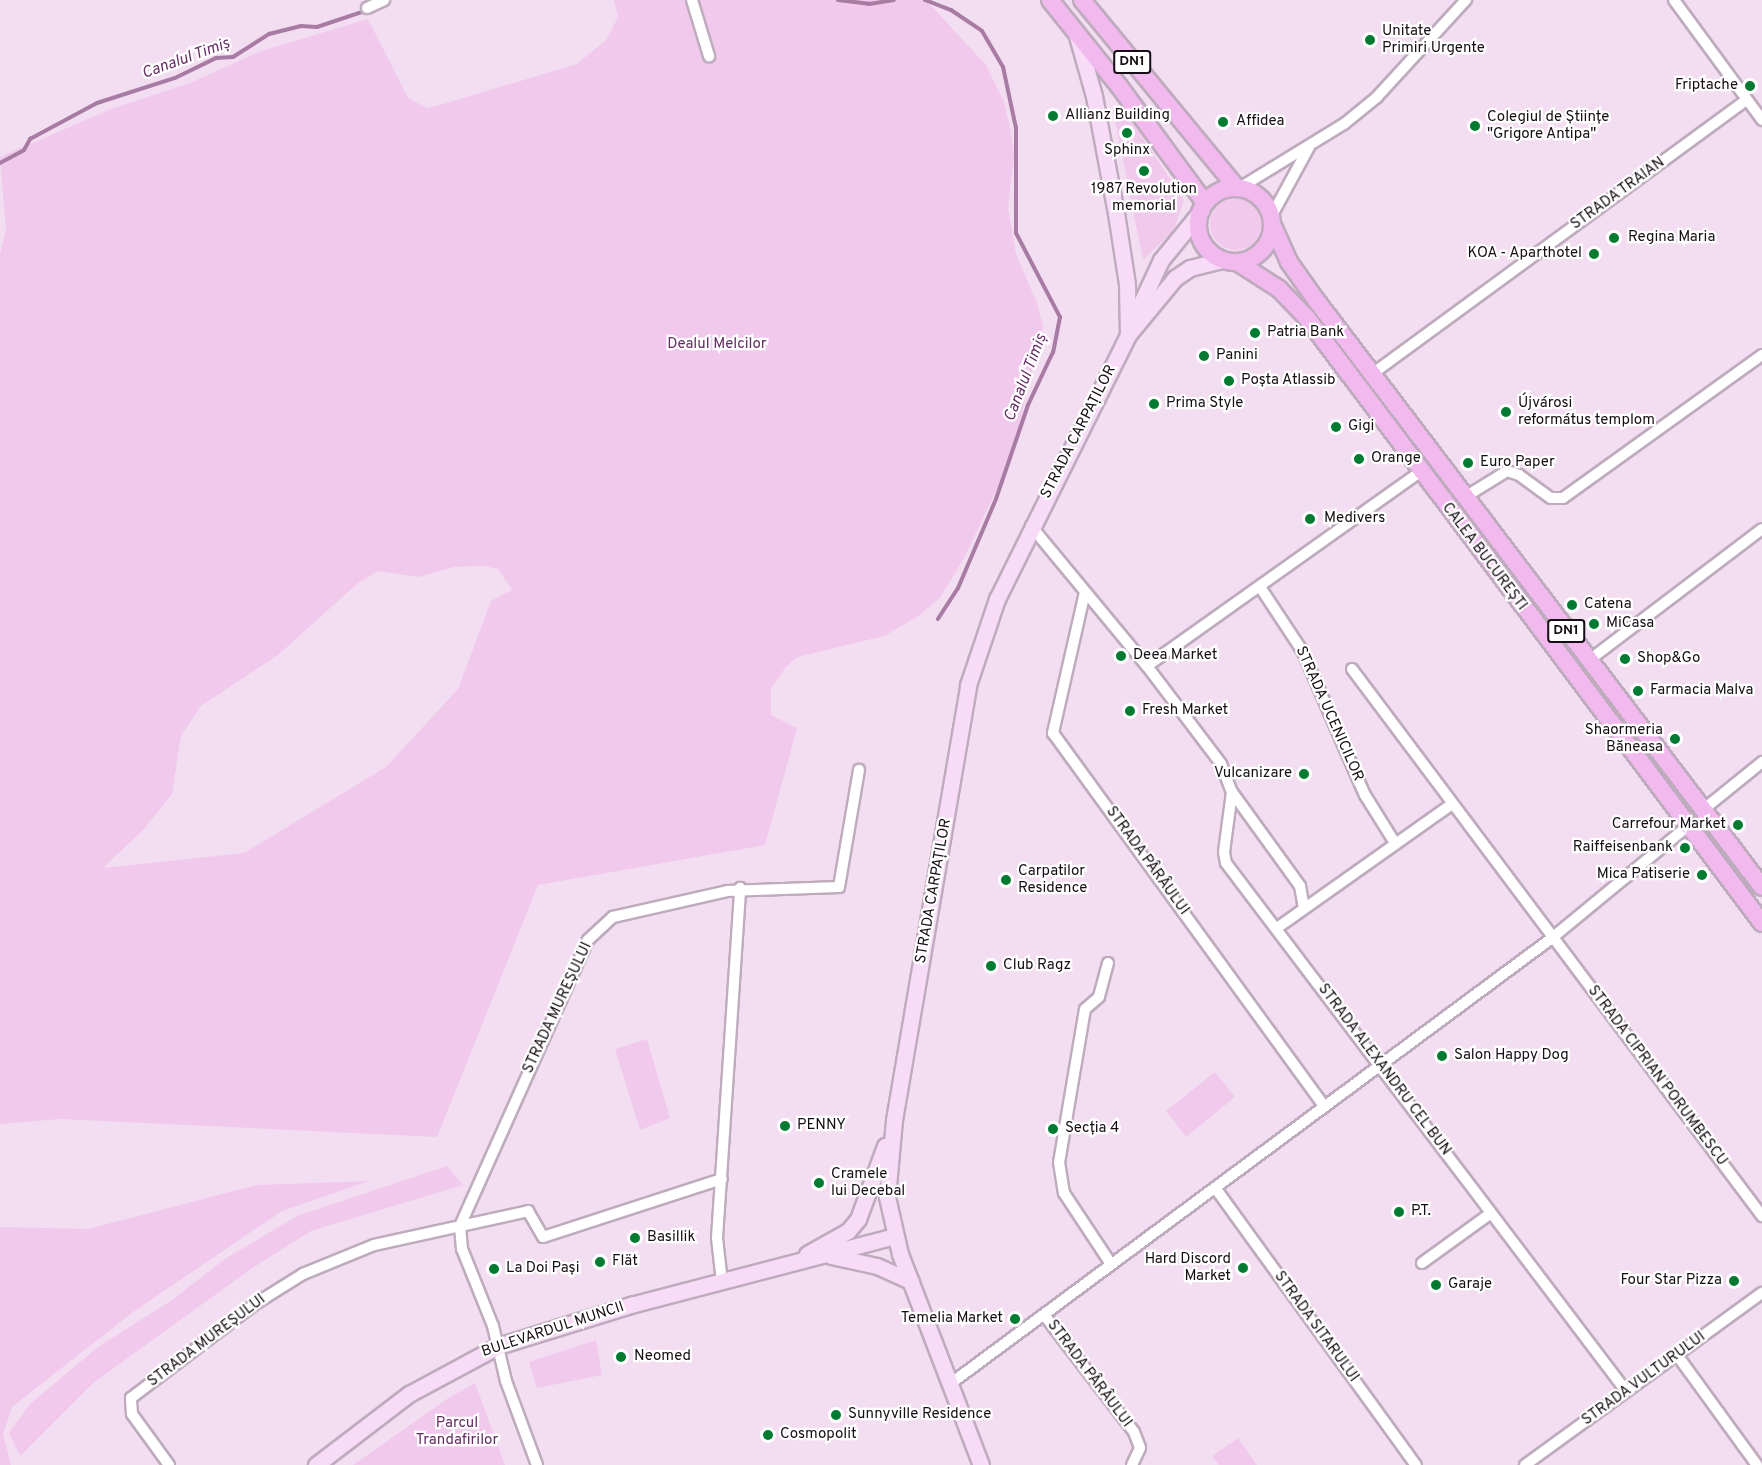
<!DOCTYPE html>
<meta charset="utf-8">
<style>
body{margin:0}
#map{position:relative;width:1762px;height:1465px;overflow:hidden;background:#f3def1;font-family:Overpass,sans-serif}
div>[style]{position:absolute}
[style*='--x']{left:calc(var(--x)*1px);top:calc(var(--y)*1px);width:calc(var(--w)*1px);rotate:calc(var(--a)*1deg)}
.green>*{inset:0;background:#f0c9ed}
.round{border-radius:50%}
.stream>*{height:4px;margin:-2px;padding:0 2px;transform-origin:2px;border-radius:2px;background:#a87ba5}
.roads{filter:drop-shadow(2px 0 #beabbd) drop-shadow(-2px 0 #beabbd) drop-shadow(0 2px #beabbd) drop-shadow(0 -2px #beabbd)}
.street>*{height:10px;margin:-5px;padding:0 5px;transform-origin:5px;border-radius:5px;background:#fff}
.secondary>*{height:15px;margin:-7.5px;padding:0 7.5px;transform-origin:7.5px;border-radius:7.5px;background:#f8dcf7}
.primary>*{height:16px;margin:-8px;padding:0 8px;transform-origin:8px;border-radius:8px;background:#f2b9ef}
.primary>.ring{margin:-8px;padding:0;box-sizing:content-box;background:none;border:16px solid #f2b9ef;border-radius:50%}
.dots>*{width:16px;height:16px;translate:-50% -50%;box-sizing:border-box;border:3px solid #fff;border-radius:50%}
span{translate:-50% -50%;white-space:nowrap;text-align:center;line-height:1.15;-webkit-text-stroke:4.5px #fff;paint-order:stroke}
.shield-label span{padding:2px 4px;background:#fff;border:2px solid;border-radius:4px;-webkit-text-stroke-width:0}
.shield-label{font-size:14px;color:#150e14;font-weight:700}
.poi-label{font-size:15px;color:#150e14}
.left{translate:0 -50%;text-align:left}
.right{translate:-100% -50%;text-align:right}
.street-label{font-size:15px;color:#150e14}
.park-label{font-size:15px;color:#642c62}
.water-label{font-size:16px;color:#662e65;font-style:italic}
</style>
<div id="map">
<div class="green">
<div style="clip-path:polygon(evenodd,614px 0,926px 0,986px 65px,1004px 102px,1010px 128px,1014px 156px,1008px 208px,1016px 254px,1037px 303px,1043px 326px,1010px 462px,964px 558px,940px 598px,917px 617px,884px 636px,797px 657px,785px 668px,771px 689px,771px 715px,797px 728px,765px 845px,538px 885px,437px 1137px,60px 1119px,0 1124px,0 254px,6px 231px,0 157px,111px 109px,190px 83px,261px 51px,368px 19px,408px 98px,427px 108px,440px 105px,577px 64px,607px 39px,618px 17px,614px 0,484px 566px,498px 569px,512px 590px,491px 601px,458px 689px,386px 767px,244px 853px,103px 868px,143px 830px,172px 794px,181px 736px,201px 706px,278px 655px,358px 583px,378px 571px,419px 577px,453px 567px,484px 566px)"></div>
<div style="clip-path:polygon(1121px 105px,1184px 200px,1174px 230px,1143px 260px,1113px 110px)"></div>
<div class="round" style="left:1210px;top:198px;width:52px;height:52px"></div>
<div style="clip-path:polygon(647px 1039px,670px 1118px,640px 1130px,615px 1049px)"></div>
<div style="clip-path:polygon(1215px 1072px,1235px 1097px,1186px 1137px,1166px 1111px)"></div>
<div style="clip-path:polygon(447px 1166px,463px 1185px,311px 1231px,251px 1269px,93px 1383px,20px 1456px,9px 1433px,30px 1404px,98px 1347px,172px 1300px,225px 1259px,297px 1216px)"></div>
<div style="clip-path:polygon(369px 1181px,282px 1211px,133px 1312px,12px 1407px,3px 1434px,11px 1465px,0 1465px,0 1227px,88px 1229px,257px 1185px)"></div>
<div style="clip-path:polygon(596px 1340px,602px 1375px,537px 1388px,529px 1362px)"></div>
<div style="clip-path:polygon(475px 1383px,505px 1465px,353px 1465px,450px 1397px)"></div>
<div style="clip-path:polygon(1238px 1438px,1257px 1465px,1219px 1465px,1212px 1456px)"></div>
</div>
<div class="stream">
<div style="--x:838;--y:0;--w:31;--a:7"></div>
<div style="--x:869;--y:4;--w:25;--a:-9"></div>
<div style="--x:925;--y:0;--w:28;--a:21"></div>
<div style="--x:951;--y:10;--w:37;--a:34"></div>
<div style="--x:982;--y:31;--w:42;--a:59.7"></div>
<div style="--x:1003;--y:67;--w:62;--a:78"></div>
<div style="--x:1016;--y:128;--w:105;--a:90"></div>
<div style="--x:1016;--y:233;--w:95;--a:62.4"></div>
<div style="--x:1060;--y:317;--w:36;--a:101"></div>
<div style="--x:1053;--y:352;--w:59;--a:115.3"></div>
<div style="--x:1028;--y:405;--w:99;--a:108.8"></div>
<div style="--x:996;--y:499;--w:97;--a:113.1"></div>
<div style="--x:958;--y:588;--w:37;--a:123"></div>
<div style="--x:0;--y:163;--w:27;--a:-28"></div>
<div style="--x:24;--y:150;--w:13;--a:-61"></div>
<div style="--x:30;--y:139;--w:76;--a:-28.2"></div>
<div style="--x:97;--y:103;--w:82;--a:-17.8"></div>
<div style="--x:175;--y:78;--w:46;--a:-26"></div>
<div style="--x:216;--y:58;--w:17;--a:-3"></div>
<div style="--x:233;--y:57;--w:43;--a:-32.6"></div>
<div style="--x:269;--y:34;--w:33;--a:-14"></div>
<div style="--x:301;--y:26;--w:16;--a:4"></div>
<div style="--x:317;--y:27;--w:54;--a:-18.4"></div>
</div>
<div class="roads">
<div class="street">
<div style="--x:692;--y:0;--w:59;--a:73.1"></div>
<div style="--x:1674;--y:0;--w:149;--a:53.7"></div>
<div style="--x:367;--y:8;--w:19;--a:-25"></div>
<div style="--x:1241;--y:187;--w:121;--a:-31.5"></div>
<div style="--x:1344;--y:124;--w:43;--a:-39.3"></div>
<div style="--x:1377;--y:97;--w:132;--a:-47.5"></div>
<div style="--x:1272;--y:215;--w:77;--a:-61.4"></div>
<div style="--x:1372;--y:374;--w:464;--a:-36.2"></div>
<div style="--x:1465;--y:497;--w:49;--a:-31.8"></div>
<div style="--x:1507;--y:471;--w:13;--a:18"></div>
<div style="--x:1519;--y:475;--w:39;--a:36"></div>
<div style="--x:1551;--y:498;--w:12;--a:0"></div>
<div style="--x:1563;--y:498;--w:245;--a:-35.7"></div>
<div style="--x:1031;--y:526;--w:182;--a:50.4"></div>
<div style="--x:1147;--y:666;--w:123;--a:52.9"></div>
<div style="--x:1221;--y:764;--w:30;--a:69"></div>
<div style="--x:1232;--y:792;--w:116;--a:54.1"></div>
<div style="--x:1300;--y:886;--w:22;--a:80"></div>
<div style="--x:1260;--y:587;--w:78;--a:56.5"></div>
<div style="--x:1303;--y:652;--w:156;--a:66.6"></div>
<div style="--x:1365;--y:795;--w:57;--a:58"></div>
<div style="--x:1085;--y:592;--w:145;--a:102.8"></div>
<div style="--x:1053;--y:733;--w:462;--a:54"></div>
<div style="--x:1588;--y:661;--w:218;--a:-37.2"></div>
<div style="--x:1147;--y:666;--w:335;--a:-35.4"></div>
<div style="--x:1352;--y:669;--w:684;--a:53.15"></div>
<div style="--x:1232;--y:792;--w:61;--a:97.6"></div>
<div style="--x:1224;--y:852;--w:11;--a:80"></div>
<div style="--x:1226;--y:863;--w:662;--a:52.85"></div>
<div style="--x:1704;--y:809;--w:75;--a:-39"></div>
<div style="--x:1277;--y:928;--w:213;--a:-35.3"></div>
<div style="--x:1108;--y:963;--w:35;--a:105"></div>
<div style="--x:1099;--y:997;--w:18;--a:139"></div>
<div style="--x:1085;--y:1009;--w:155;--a:99.6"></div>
<div style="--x:1059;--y:1162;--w:31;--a:81"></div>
<div style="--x:1064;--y:1193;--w:85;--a:56.5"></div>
<div style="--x:1216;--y:1189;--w:341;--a:54.1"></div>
<div style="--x:1422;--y:1263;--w:85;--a:-35.9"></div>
<div style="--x:722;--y:1282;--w:44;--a:-96.5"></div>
<div style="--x:717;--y:1238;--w:351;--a:-86.2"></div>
<div style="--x:1045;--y:1316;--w:146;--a:52.5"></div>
<div style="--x:1134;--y:1432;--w:17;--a:69"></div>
<div style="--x:1140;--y:1448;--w:19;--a:115"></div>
<div style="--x:1677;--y:1355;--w:136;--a:54"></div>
<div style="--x:950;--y:1384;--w:749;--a:-36.53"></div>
<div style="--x:1552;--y:938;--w:178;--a:-39.5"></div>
<div style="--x:169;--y:1465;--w:63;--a:-126"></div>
<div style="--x:132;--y:1414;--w:16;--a:-94"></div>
<div style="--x:131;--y:1398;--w:156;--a:-37.2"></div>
<div style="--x:255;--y:1304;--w:57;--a:-32"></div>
<div style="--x:303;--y:1274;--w:77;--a:-22.2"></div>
<div style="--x:374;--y:1245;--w:158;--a:-12.4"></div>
<div style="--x:528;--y:1211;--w:30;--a:60"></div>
<div style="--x:543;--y:1237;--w:188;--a:-18"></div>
<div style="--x:537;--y:1465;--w:90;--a:-110.3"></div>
<div style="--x:506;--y:1381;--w:57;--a:-103.3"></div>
<div style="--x:493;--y:1326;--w:83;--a:-111.9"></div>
<div style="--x:462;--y:1249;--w:23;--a:-95"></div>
<div style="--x:460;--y:1226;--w:313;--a:-65.9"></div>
<div style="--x:588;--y:940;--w:34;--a:-43"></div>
<div style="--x:613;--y:917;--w:117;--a:-12.8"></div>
<div style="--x:727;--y:891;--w:112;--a:-2"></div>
<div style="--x:839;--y:887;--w:119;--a:-80.3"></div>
<div style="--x:1525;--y:1465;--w:293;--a:-36"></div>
</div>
<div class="secondary">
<div style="--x:1077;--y:36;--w:62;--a:74.2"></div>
<div style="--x:1094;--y:96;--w:119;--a:79.4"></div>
<div style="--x:1116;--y:213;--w:72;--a:81.2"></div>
<div style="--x:1127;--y:284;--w:51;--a:88.9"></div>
<div style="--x:1134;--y:318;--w:64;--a:-65"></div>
<div style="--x:1161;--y:260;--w:63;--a:-50.8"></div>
<div style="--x:807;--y:1254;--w:47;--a:-29.3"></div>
<div style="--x:848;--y:1231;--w:16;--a:-50"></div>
<div style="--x:858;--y:1219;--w:78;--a:-69.7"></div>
<div style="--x:831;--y:1256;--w:47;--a:12.3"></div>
<div style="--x:877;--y:1266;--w:37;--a:24"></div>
<div style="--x:316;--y:1465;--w:117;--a:-37.4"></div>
<div style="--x:409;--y:1394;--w:101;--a:-28.3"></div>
<div style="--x:498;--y:1346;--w:142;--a:-17.2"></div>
<div style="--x:634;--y:1304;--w:270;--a:-14.6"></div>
<div style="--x:981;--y:1465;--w:226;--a:-111"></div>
<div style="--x:900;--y:1254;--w:58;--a:-102.8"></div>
<div style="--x:887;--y:1197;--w:77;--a:-84.8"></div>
<div style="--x:894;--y:1120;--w:441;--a:-80.3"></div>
<div style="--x:968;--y:685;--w:91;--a:-71.4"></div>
<div style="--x:997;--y:599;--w:295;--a:-63.6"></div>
<div style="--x:1128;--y:335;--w:74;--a:-50.5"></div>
<div style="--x:1175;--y:278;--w:18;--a:-34"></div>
<div style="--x:1190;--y:268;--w:34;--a:-14"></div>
</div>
<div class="primary">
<div style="--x:1050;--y:0;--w:110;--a:51.3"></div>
<div style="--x:1119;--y:86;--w:145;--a:53.7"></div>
<div style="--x:1082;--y:0;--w:242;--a:50.5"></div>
<div class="ring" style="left:1198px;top:188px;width:58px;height:58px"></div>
<div style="--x:1273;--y:226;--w:39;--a:66"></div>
<div style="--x:1289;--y:262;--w:47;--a:54.6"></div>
<div style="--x:1316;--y:300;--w:737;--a:52.77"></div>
<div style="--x:1237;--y:262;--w:50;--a:32.7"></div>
<div style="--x:1279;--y:289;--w:40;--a:46"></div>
<div style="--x:1307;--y:318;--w:757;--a:53.05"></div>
</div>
</div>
<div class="dots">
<div style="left:1370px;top:40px;background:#027b32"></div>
<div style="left:1750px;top:86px;background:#027b32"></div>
<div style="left:1053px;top:116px;background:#027b32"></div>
<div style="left:1223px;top:122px;background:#027b32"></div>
<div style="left:1475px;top:126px;background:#027b32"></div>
<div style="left:1127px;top:133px;background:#027b32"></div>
<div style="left:1144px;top:171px;background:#027b32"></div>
<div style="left:1614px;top:238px;background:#027b32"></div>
<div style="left:1594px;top:254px;background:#027b32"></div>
<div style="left:1255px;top:333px;background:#027b32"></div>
<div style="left:1204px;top:356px;background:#027b32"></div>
<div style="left:1229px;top:381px;background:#027b32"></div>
<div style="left:1154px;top:404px;background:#027b32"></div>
<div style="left:1506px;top:412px;background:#027b32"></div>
<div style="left:1336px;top:427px;background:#027b32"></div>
<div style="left:1359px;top:459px;background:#027b32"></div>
<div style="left:1468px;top:463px;background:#027b32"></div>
<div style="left:1310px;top:519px;background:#027b32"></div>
<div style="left:1572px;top:605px;background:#027b32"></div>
<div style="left:1594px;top:624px;background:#027b32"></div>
<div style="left:1121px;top:656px;background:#027b32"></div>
<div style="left:1625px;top:659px;background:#027b32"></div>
<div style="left:1638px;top:691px;background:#027b32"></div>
<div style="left:1130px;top:711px;background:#027b32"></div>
<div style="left:1675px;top:739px;background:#027b32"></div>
<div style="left:1304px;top:774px;background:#027b32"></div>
<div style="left:1738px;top:825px;background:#027b32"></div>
<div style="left:1685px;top:848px;background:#027b32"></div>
<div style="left:1702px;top:875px;background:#027b32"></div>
<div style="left:1006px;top:880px;background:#027b32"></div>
<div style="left:991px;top:966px;background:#027b32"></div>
<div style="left:1442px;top:1056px;background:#027b32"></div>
<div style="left:785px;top:1126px;background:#027b32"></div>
<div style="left:1053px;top:1129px;background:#027b32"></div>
<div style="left:819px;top:1183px;background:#027b32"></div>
<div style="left:1399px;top:1212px;background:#027b32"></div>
<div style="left:635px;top:1238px;background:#027b32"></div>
<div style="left:600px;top:1262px;background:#027b32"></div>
<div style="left:1243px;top:1268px;background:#027b32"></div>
<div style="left:494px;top:1269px;background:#027b32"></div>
<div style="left:1734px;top:1281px;background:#027b32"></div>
<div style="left:1436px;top:1285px;background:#027b32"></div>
<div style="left:1015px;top:1319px;background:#027b32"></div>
<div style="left:621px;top:1357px;background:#027b32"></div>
<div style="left:836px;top:1415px;background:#027b32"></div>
<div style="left:768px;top:1435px;background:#027b32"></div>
</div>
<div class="shield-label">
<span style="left:1132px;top:62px">DN1</span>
<span style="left:1566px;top:631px">DN1</span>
</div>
<div class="poi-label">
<span class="left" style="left:1382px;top:40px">Unitate<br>Primiri Urgente</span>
<span class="right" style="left:1738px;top:86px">Friptache</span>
<span class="left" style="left:1065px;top:116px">Allianz Building</span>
<span class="left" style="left:1487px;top:126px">Colegiul de Științe<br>"Grigore Antipa"</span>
<span class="left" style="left:1236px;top:122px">Affidea</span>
<span style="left:1127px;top:151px">Sphinx</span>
<span style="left:1144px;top:198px">1987 Revolution<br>memorial</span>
<span class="left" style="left:1628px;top:238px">Regina Maria</span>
<span class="right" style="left:1582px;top:254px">KOA - Aparthotel</span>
<span class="left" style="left:1267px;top:333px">Patria Bank</span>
<span class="left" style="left:1216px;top:356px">Panini</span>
<span class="left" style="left:1241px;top:381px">Poșta Atlassib</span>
<span class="left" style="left:1518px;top:412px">Újvárosi<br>református templom</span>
<span class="left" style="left:1166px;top:404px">Prima Style</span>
<span class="left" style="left:1348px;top:427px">Gigi</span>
<span class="left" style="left:1371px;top:459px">Orange</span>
<span class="left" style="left:1480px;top:463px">Euro Paper</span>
<span class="left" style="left:1324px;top:519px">Medivers</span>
<span class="left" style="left:1584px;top:605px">Catena</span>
<span class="left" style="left:1606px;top:624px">MiCasa</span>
<span class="left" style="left:1133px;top:656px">Deea Market</span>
<span class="left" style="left:1637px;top:659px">Shop&amp;Go</span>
<span class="left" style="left:1650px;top:691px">Farmacia Malva</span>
<span class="left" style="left:1142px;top:711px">Fresh Market</span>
<span class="right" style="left:1663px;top:739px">Shaormeria<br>Băneasa</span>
<span class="right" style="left:1292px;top:774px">Vulcanizare</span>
<span class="right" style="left:1726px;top:825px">Carrefour Market</span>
<span class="right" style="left:1673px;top:848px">Raiffeisenbank</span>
<span class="left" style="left:1018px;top:880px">Carpatilor<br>Residence</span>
<span class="right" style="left:1690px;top:875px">Mica Patiserie</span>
<span class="left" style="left:1003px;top:966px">Club Ragz</span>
<span class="left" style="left:1454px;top:1056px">Salon Happy Dog</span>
<span class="left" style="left:797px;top:1126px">PENNY</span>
<span class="left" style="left:1065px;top:1129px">Secția 4</span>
<span class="left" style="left:831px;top:1183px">Cramele<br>lui Decebal</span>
<span class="left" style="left:1411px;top:1212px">P.T.</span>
<span class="left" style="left:647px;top:1238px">Basillik</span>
<span class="right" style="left:1231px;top:1268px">Hard Discord<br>Market</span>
<span class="left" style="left:612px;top:1262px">Flät</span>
<span class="left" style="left:506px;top:1269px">La Doi Pași</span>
<span class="right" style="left:1722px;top:1281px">Four Star Pizza</span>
<span class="left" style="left:1448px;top:1285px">Garaje</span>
<span class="right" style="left:1003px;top:1319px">Temelia Market</span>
<span class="left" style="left:634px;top:1357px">Neomed</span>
<span class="left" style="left:848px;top:1415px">Sunnyville Residence</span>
<span class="left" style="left:780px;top:1435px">Cosmopolit</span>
</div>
<div class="street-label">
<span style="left:1618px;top:194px;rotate:-36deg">STRADA TRAIAN</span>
<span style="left:1079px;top:432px;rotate:-63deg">STRADA CARPAȚILOR</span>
<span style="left:1484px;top:557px;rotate:53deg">CALEA BUCUREȘTI</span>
<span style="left:1329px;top:714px;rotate:66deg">STRADA UCENICILOR</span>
<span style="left:1147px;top:861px;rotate:54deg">STRADA PÂRÂULUI</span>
<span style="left:934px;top:891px;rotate:-80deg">STRADA CARPAȚILOR</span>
<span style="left:558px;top:1008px;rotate:-65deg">STRADA MUREȘULUI</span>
<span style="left:1384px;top:1070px;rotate:53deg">STRADA ALEXANDRU CEL BUN</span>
<span style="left:1657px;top:1076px;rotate:53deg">STRADA CIPRIAN PORUMBESCU</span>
<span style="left:1316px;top:1327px;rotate:54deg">STRADA SITARULUI</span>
<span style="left:553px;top:1330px;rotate:-18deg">BULEVARDUL MUNCII</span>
<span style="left:207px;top:1341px;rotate:-37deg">STRADA MUREȘULUI</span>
<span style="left:1089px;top:1374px;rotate:53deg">STRADA PÂRÂULUI</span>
<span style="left:1644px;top:1379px;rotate:-36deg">STRADA VULTURULUI</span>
</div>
<div class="park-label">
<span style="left:717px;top:345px">Dealul Melcilor</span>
<span style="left:457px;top:1432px">Parcul<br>Trandafirilor</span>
</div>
<div class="water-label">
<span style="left:186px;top:59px;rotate:-20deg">Canalul Timiș</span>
<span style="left:1026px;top:378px;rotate:-69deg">Canalul Timiș</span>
</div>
</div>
